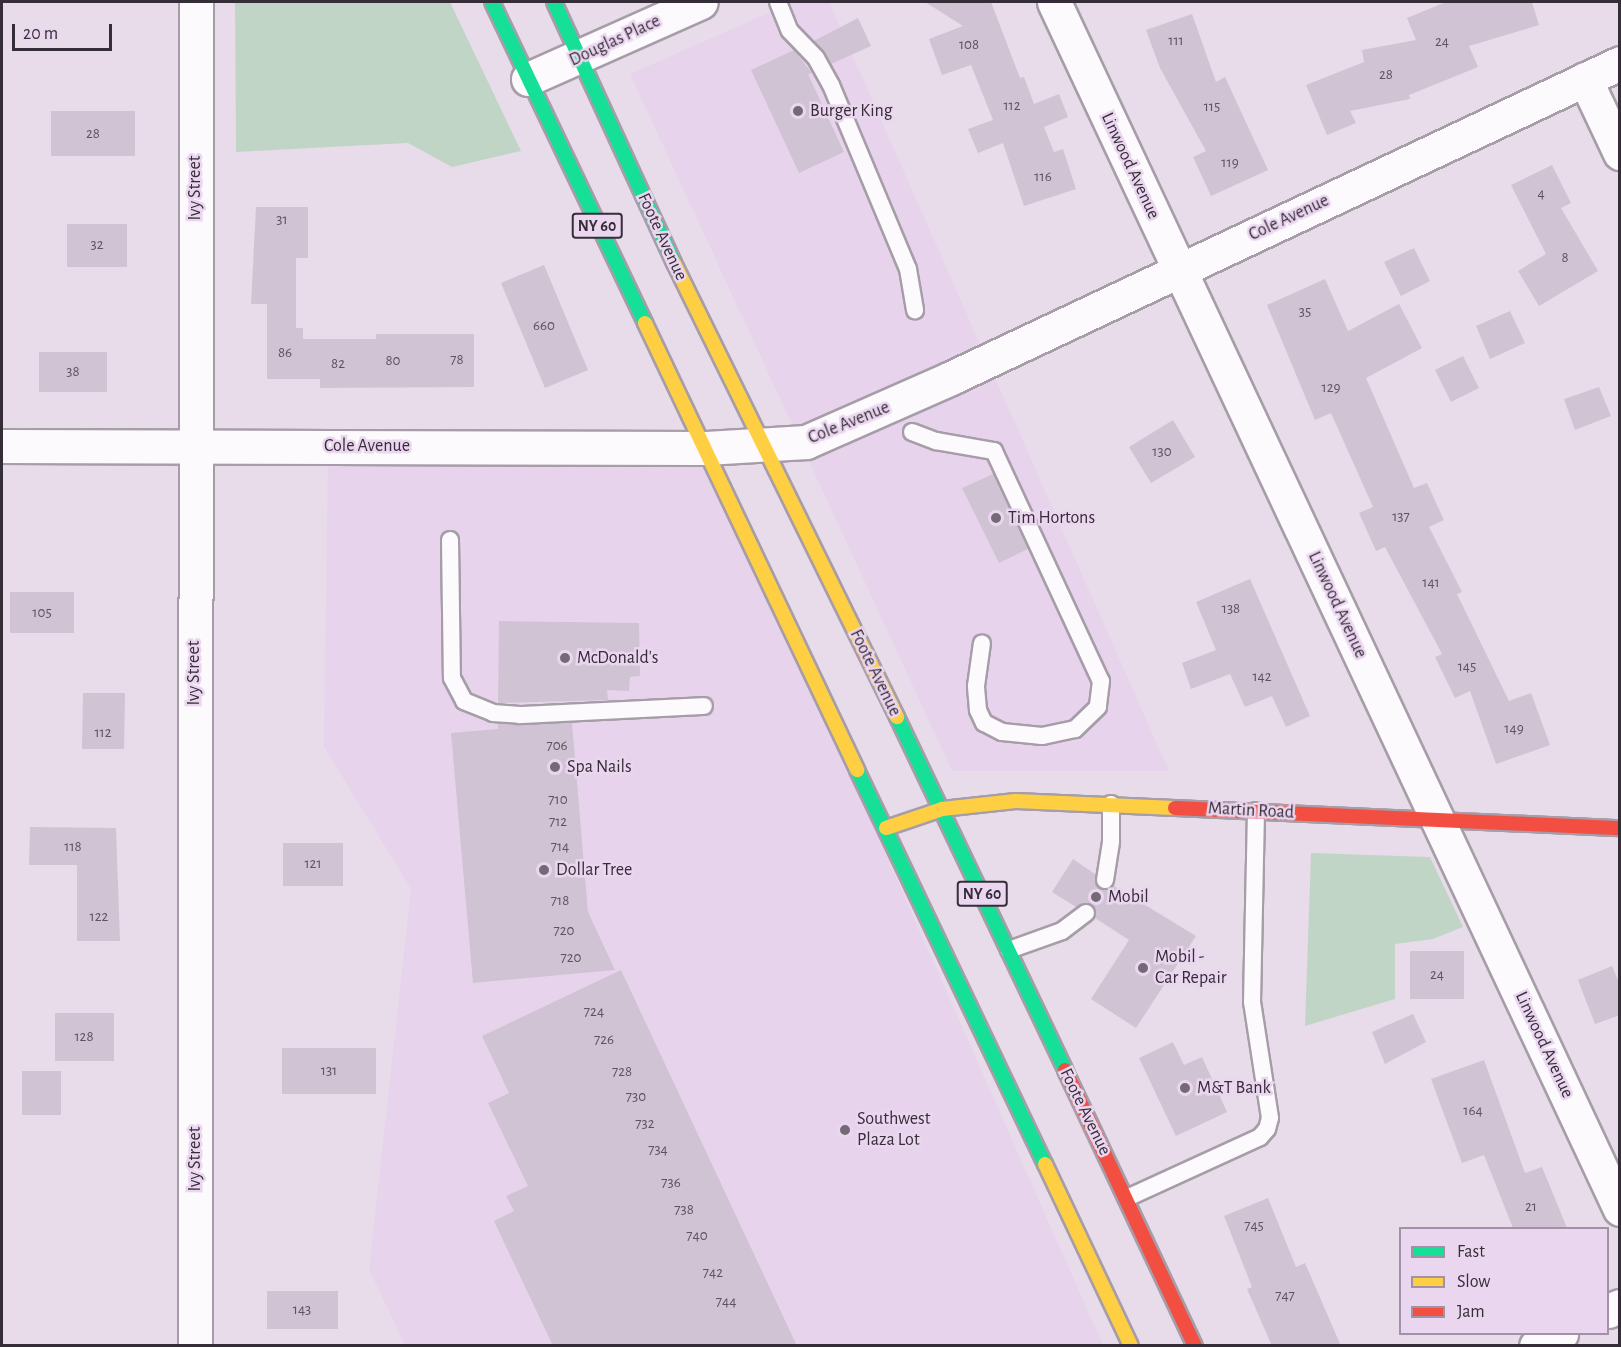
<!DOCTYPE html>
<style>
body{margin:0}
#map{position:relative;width:1621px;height:1347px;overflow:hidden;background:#e8dcea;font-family:"Alegreya Sans",sans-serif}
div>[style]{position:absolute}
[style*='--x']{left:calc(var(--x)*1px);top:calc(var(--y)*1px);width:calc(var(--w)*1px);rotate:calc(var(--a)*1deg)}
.built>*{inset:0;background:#e7d4ec}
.green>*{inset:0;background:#c1d5c6}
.building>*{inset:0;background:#d0c3d3}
.roads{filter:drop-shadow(2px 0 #a69da8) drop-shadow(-2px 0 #a69da8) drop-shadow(0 2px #a69da8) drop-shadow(0 -2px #a69da8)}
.lane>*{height:16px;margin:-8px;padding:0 8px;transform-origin:8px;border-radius:8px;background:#fcfafc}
.street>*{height:33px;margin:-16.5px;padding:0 16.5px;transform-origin:16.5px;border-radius:16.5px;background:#fcfafc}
.fast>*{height:14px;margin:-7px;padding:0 7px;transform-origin:7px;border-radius:7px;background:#16e098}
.slow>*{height:14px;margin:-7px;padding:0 7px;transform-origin:7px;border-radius:7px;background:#ffcf43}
.jam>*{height:14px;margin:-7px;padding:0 7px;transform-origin:7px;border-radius:7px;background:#f24e42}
.dots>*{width:16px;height:16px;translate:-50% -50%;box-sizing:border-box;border:3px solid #ebd6f0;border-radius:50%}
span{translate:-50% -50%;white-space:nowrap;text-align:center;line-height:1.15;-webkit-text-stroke:5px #ebd6f0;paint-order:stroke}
.number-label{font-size:15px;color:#5d5460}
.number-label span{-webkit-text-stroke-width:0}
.shield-label span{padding:2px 4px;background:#ebd6f0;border:2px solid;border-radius:4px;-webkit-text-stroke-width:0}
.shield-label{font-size:16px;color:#352d37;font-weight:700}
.street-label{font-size:18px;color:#352d37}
.poi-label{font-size:18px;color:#352d37}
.left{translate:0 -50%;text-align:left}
.frame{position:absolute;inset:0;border:3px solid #352d37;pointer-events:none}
.legend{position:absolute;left:1399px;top:1227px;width:210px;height:108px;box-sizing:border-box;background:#ebd6f0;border:2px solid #a292a6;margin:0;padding:8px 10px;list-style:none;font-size:18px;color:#352d37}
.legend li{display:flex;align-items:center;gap:12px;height:30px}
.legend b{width:30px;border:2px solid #a292a6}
.scale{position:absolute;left:12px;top:24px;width:100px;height:27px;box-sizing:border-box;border:3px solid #352d37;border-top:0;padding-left:8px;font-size:18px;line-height:21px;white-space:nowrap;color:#352d37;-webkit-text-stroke:4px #ebd6f0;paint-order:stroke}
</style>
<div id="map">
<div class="built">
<div style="clip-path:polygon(793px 2px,829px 2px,1169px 771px,952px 771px,630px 74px)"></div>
<div style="clip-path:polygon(328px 446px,706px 448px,1103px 1345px,405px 1345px,369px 1269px,411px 889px,324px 747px)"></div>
</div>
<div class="green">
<div style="clip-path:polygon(235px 2px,450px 2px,521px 151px,452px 167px,408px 143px,236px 152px)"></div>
<div style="clip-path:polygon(1311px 853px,1430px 857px,1463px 927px,1433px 939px,1395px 944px,1395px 999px,1305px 1026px)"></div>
</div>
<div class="building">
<div style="clip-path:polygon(925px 2px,991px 2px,1020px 78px,1024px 77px,1034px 104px,1059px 94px,1068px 117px,1044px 127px,1054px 152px,1063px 149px,1076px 189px,1024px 206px,1003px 143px,978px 153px,968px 129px,993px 120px,971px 65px,942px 75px,929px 39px,963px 26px)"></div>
<div style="clip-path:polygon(1446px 2px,1532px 2px,1539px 25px,1469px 46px,1478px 67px,1409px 95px,1410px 99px,1350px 111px,1356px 123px,1327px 135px,1306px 85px,1364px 62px,1362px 50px,1416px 40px,1407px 18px)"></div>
<div style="clip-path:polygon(1192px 14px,1216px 82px,1225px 77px,1268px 170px,1211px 196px,1193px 157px,1206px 151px,1160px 68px,1146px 30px)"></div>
<div style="clip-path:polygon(858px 18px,871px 46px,831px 64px,814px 41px)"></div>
<div style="clip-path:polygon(794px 50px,812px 73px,808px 74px,844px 152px,799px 173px,751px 70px)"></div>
<div style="clip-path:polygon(51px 111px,135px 111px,135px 156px,51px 156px)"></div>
<div style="clip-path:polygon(1552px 165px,1571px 203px,1561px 208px,1598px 271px,1539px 306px,1518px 271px,1546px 254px,1511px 185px)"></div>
<div style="clip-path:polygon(256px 207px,308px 207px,308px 258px,296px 258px,296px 328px,303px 328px,303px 339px,376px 339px,376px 334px,474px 334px,474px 387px,320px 388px,320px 379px,267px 379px,267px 304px,251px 304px)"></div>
<div style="clip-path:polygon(67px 224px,127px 224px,127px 267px,67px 267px)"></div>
<div style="clip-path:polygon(1414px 248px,1430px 281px,1401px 296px,1384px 262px)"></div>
<div style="clip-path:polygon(544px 265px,588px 370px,545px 388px,501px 283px)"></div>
<div style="clip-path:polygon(1325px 279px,1348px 331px,1399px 304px,1422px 348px,1366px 378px,1414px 488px,1427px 483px,1444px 520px,1429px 527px,1462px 592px,1457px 594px,1509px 701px,1531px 693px,1550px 745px,1496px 764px,1470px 691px,1455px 698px,1435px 657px,1442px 654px,1385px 547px,1376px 551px,1359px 513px,1373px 507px,1331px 413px,1315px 420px,1267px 305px)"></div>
<div style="clip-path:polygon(1510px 311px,1525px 343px,1490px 359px,1476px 326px)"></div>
<div style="clip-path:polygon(39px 352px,107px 352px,107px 392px,39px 392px)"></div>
<div style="clip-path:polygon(1463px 356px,1479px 388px,1451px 402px,1435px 370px)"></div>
<div style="clip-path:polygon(1599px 387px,1611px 416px,1575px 430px,1564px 399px)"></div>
<div style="clip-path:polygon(1173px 420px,1195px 457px,1151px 483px,1129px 447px)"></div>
<div style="clip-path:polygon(993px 474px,1028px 549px,999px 563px,962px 488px)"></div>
<div style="clip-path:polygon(1250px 579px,1310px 716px,1286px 727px,1272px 696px,1245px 707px,1230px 674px,1191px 689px,1182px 663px,1216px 650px,1196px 602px)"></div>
<div style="clip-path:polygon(10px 592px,74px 592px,74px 633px,10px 633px)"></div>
<div style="clip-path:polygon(499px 621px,639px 623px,640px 676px,630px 677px,629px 691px,607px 690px,608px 700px,498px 703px)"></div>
<div style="clip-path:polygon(83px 693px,125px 693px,124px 749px,82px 749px)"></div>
<div style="clip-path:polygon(572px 723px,588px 912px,615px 970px,473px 983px,451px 733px,498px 729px,498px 724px)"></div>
<div style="clip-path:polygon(30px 827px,116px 828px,120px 941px,77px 941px,77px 865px,29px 865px)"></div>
<div style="clip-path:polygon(283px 843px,343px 843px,343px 886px,283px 886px)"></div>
<div style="clip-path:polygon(1073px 859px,1095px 874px,1099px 888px,1108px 890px,1114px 886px,1196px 936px,1136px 1028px,1091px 999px,1129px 940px,1095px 918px,1096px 911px,1091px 904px,1076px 907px,1052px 892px)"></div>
<div style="clip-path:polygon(1410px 951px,1464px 951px,1464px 999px,1410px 999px)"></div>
<div style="clip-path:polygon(1612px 966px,1620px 985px,1620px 1015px,1595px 1024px,1578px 980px)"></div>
<div style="clip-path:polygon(621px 970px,797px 1346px,553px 1346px,494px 1221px,514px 1211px,506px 1196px,528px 1186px,488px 1103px,509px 1093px,482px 1036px)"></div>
<div style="clip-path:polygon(55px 1013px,114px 1013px,114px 1061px,55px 1061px)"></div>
<div style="clip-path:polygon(1413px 1014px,1426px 1042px,1385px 1064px,1372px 1032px)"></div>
<div style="clip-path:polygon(1173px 1042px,1184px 1065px,1202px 1057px,1227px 1112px,1176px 1136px,1139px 1058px)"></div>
<div style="clip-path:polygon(282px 1048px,376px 1048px,376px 1094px,282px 1094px)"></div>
<div style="clip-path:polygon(1484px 1060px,1525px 1173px,1542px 1167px,1567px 1228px,1513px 1228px,1484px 1155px,1462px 1163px,1431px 1079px)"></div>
<div style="clip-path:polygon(22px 1071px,61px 1071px,61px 1115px,22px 1115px)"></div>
<div style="clip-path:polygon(1268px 1198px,1296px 1267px,1305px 1263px,1341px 1346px,1272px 1346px,1247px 1289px,1252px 1287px,1224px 1216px)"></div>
<div style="clip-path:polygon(267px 1291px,338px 1291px,338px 1329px,267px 1329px)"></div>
</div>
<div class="roads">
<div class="lane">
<div style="--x:778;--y:2;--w:31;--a:68"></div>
<div style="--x:790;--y:31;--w:37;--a:46"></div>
<div style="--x:816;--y:58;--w:31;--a:61"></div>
<div style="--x:831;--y:85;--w:199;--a:67.3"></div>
<div style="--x:908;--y:269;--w:42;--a:80.3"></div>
<div style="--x:912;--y:432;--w:26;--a:21"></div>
<div style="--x:936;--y:441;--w:59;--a:9.8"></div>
<div style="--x:994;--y:451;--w:254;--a:65.1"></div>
<div style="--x:1101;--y:681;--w:26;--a:97"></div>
<div style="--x:1098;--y:707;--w:32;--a:136"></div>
<div style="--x:1075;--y:729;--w:34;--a:168"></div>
<div style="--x:1042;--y:736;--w:40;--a:-174.3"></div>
<div style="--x:1002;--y:732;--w:20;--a:-153"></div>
<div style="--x:984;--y:723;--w:14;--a:-115"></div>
<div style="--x:978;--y:710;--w:24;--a:-95"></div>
<div style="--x:976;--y:686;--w:43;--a:-82.1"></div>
<div style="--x:450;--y:540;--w:138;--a:89.2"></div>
<div style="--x:452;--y:678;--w:26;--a:62"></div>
<div style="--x:464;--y:701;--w:31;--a:22"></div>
<div style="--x:493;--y:713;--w:27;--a:4"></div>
<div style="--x:520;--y:715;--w:184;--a:-2.8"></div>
<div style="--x:1105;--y:880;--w:39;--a:-81"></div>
<div style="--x:1111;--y:841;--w:37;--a:-90"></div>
<div style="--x:1009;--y:950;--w:56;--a:-19.7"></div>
<div style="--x:1062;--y:931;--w:30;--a:-37"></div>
<div style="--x:1127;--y:1198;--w:146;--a:-24.6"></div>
<div style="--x:1260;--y:1137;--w:11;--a:-49"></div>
<div style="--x:1267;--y:1129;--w:11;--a:-75"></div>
<div style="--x:1270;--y:1118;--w:117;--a:-98.8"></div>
<div style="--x:1252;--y:1002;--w:191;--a:-88.8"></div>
</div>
<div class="street">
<div style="--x:1054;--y:2;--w:1333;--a:64.88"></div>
<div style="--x:528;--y:79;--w:189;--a:-24"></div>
<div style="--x:1585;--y:79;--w:82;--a:64.7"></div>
<div style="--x:2;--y:446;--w:704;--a:0.16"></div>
<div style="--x:706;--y:448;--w:100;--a:-3.4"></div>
<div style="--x:806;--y:442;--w:158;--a:-23.8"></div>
<div style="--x:951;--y:378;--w:739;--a:-25.21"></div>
<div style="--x:1608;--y:1311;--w:13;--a:-23"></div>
<div style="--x:195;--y:1346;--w:1344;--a:-89.96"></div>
<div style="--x:1536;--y:1346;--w:28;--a:-26"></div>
</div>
<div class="fast">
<div style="--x:492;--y:2;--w:356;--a:64.5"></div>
<div style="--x:554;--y:2;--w:287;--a:65.3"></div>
<div style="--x:897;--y:717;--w:391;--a:64.5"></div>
<div style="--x:857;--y:770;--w:437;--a:64.5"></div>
</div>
<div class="slow">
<div style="--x:674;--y:263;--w:506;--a:63.84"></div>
<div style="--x:645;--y:323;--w:495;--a:64.6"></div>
<div style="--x:886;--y:828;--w:59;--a:-18.7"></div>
<div style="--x:942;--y:809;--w:74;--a:-6.2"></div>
<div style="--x:1016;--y:801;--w:159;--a:2.5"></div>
<div style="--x:1045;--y:1164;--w:201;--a:64.7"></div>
</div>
<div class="jam">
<div style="--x:1175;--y:808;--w:445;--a:2.6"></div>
<div style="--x:1065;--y:1070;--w:305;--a:64.8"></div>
</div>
</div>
<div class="dots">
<div style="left:798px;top:111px;background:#746a76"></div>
<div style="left:996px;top:518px;background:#746a76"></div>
<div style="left:565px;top:658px;background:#746a76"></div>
<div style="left:555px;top:767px;background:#746a76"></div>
<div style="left:544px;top:870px;background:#746a76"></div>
<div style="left:1096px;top:897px;background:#746a76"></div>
<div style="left:1143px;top:968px;background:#746a76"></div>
<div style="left:1185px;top:1088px;background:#746a76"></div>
<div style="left:845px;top:1130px;background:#746a76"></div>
</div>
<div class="number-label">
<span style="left:1176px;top:41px">111</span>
<span style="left:1442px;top:42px">24</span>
<span style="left:969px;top:45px">108</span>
<span style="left:1386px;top:75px">28</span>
<span style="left:1012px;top:106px">112</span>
<span style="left:1212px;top:107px">115</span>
<span style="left:93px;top:134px">28</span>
<span style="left:1230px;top:163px">119</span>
<span style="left:1043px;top:177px">116</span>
<span style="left:1541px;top:194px">4</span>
<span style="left:282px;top:220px">31</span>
<span style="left:97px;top:245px">32</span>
<span style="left:1565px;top:258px">8</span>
<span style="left:1305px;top:312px">35</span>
<span style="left:544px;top:326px">660</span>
<span style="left:285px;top:353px">86</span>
<span style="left:457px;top:360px">78</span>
<span style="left:393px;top:361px">80</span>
<span style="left:338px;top:364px">82</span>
<span style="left:73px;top:372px">38</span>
<span style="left:1331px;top:388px">129</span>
<span style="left:1162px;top:452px">130</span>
<span style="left:1401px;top:517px">137</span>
<span style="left:1431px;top:583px">141</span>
<span style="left:1231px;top:609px">138</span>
<span style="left:42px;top:613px">105</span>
<span style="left:1467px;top:667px">145</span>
<span style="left:1262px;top:677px">142</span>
<span style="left:1514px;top:729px">149</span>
<span style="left:103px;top:733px">112</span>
<span style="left:557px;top:746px">706</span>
<span style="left:558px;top:800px">710</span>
<span style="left:558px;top:822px">712</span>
<span style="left:73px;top:847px">118</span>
<span style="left:560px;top:847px">714</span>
<span style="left:313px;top:864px">121</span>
<span style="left:560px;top:901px">718</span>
<span style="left:99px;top:917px">122</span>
<span style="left:564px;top:931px">720</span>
<span style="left:571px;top:958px">720</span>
<span style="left:1437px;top:975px">24</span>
<span style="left:594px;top:1012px">724</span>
<span style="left:84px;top:1037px">128</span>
<span style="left:604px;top:1040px">726</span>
<span style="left:329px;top:1071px">131</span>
<span style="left:622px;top:1072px">728</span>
<span style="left:636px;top:1097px">730</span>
<span style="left:1473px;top:1111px">164</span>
<span style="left:645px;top:1124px">732</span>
<span style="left:658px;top:1150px">734</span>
<span style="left:671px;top:1183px">736</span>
<span style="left:1531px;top:1207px">21</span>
<span style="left:684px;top:1210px">738</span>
<span style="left:1254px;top:1226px">745</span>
<span style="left:697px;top:1236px">740</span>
<span style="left:713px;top:1273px">742</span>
<span style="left:1285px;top:1296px">747</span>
<span style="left:726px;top:1302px">744</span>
<span style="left:302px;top:1310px">143</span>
</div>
<div class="shield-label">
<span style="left:597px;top:226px">NY 60</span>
<span style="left:982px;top:894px">NY 60</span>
</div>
<div class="street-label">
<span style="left:615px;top:41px;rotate:-25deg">Douglas Place</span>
<span style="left:1130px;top:166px;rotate:65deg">Linwood Avenue</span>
<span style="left:195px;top:188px;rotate:-90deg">Ivy Street</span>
<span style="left:1289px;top:218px;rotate:-25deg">Cole Avenue</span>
<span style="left:662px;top:237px;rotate:65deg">Foote Avenue</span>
<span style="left:849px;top:423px;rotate:-22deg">Cole Avenue</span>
<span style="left:367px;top:446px">Cole Avenue</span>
<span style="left:1337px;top:605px;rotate:65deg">Linwood Avenue</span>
<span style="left:194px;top:673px;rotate:-90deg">Ivy Street</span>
<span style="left:875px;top:673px;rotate:64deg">Foote Avenue</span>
<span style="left:1251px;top:811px;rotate:3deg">Martin Road</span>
<span style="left:1544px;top:1045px;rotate:65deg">Linwood Avenue</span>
<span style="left:1085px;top:1112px;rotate:64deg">Foote Avenue</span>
<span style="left:195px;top:1159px;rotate:-90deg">Ivy Street</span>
</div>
<div class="poi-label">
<span class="left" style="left:810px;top:111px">Burger King</span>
<span class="left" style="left:1008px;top:518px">Tim Hortons</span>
<span class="left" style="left:577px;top:658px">McDonald's</span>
<span class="left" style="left:567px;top:767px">Spa Nails</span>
<span class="left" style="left:556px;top:870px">Dollar Tree</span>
<span class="left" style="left:1108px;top:897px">Mobil</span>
<span class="left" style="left:1155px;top:968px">Mobil -<br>Car Repair</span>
<span class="left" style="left:1197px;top:1088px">M&amp;T Bank</span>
<span class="left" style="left:857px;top:1130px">Southwest<br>Plaza Lot</span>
</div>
<div class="frame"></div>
<ul class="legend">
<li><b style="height:8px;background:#16e098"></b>Fast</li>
<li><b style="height:8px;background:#ffcf43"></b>Slow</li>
<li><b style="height:8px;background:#f24e42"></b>Jam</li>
</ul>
<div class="scale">20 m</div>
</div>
